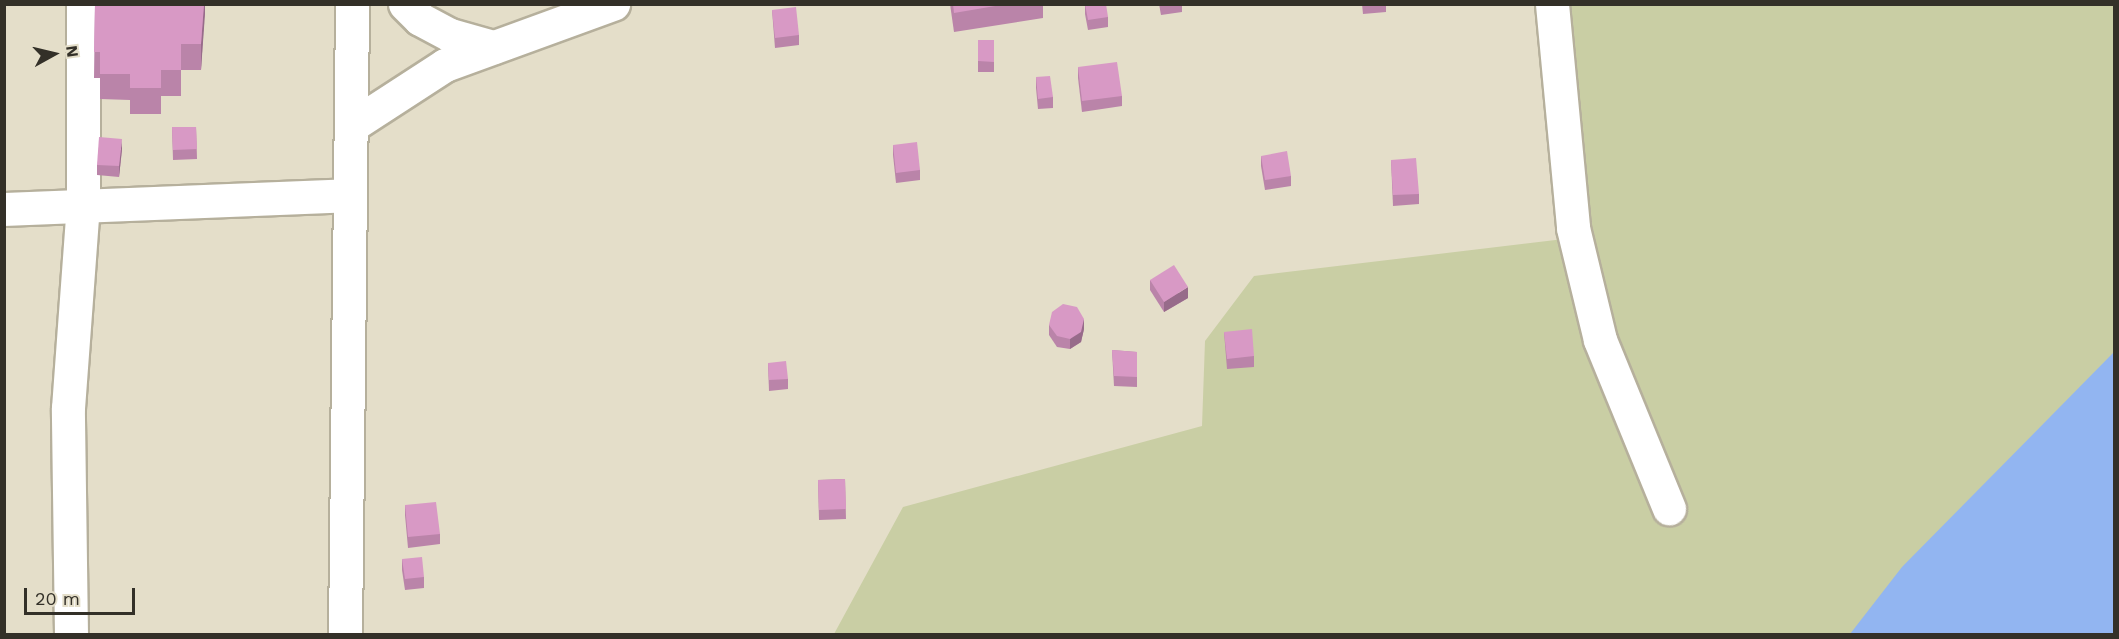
<!DOCTYPE html>
<style>
body{margin:0}
#map{position:relative;width:2119px;height:639px;overflow:hidden;background:#e4dec9;font-family:"Work Sans",sans-serif}
div>[style]{position:absolute}
[style*='--x']{left:calc(var(--x)*1px);top:calc(var(--y)*1px);width:calc(var(--w)*1px);rotate:calc(var(--a)*1deg)}
.green>*{inset:0;background:#c9cea4}
.water>*{inset:0;background:#92b5f1}
.roads{filter:drop-shadow(2px 0 #b6b09c) drop-shadow(-2px 0 #b6b09c) drop-shadow(0 2px #b6b09c) drop-shadow(0 -2px #b6b09c)}
.minor>*{height:33px;margin:-16.5px;padding:0 16.5px;transform-origin:16.5px;border-radius:16.5px;background:#fff}
.wall>*{inset:0;background:#ba84a9}
.shaded-wall>*{inset:0;background:#976b8a}
.building>*{inset:0;background:#d899c5}
span{translate:-50% -50%;white-space:nowrap;text-align:center;line-height:1.15;-webkit-text-stroke:4.5px #e4dec9;paint-order:stroke}
.frame{position:absolute;inset:0;border:6px solid #333028;pointer-events:none}
.north{position:absolute;left:24px;top:24px;width:60px;height:60px;-webkit-text-stroke:4px #e4dec9;paint-order:stroke;rotate:82deg;font-size:16px;font-weight:700;line-height:24px;text-align:center;color:#333028}
.north::after{content:'';display:block;margin:auto;width:21px;height:27px;background:#333028;clip-path:polygon(50% 0,100% 100%,50% 72%,0 100%)}
.scale{position:absolute;left:24px;top:588px;width:111px;height:27px;box-sizing:border-box;border:3px solid #333028;border-top:0;padding-left:8px;font-size:18px;line-height:21px;white-space:nowrap;color:#333028;-webkit-text-stroke:4px #e4dec9;paint-order:stroke}
</style>
<div id="map">
<div class="green">
<div style="clip-path:polygon(1563px 5px,2114px 5px,2114px 634px,834px 634px,903px 507px,1202px 426px,1205px 341px,1254px 276px,1589px 236px)"></div>
</div>
<div class="water">
<div style="clip-path:polygon(2114px 352px,2114px 634px,1850px 634px,1902px 567px)"></div>
</div>
<div class="roads">
<div class="minor">
<div style="--x:405;--y:4;--w:21;--a:45"></div>
<div style="--x:420;--y:19;--w:34;--a:28"></div>
<div style="--x:450;--y:35;--w:45;--a:15.6"></div>
<div style="--x:1552;--y:4;--w:225;--a:84.6"></div>
<div style="--x:1573;--y:228;--w:115;--a:76.4"></div>
<div style="--x:1600;--y:340;--w:182;--a:67.7"></div>
<div style="--x:351;--y:126;--w:112;--a:-33"></div>
<div style="--x:445;--y:65;--w:179;--a:-20"></div>
<div style="--x:4;--y:209;--w:346;--a:-2.3"></div>
<div style="--x:71;--y:634;--w:226;--a:-90.8"></div>
<div style="--x:68;--y:408;--w:203;--a:-85.8"></div>
<div style="--x:83;--y:206;--w:202;--a:-90"></div>
<div style="--x:345;--y:634;--w:630;--a:-89.36"></div>
</div>
</div>
<div class="wall">
<div style="clip-path:polygon(95px 4px,205px 4px,201px 70px,181px 70px,181px 96px,161px 96px,161px 114px,130px 114px,130px 100px,100px 99px,100px 78px,94px 78px)"></div>
<div style="clip-path:polygon(950px 4px,1043px 4px,1043px 18px,954px 32px)"></div>
<div style="clip-path:polygon(1085px 4px,1108px 17px,1108px 27px,1088px 30px,1085px 14px)"></div>
<div style="clip-path:polygon(1159px 4px,1182px 4px,1182px 12px,1161px 15px)"></div>
<div style="clip-path:polygon(1362px 4px,1386px 4px,1386px 12px,1363px 14px)"></div>
<div style="clip-path:polygon(772px 10px,799px 35px,799px 45px,775px 48px)"></div>
<div style="clip-path:polygon(978px 40px,994px 40px,994px 72px,978px 72px)"></div>
<div style="clip-path:polygon(1078px 67px,1122px 96px,1122px 106px,1082px 112px,1078px 78px)"></div>
<div style="clip-path:polygon(1036px 77px,1053px 97px,1053px 108px,1038px 109px,1036px 88px)"></div>
<div style="clip-path:polygon(172px 127px,196px 127px,197px 159px,173px 160px)"></div>
<div style="clip-path:polygon(893px 145px,920px 170px,920px 180px,896px 183px,893px 155px)"></div>
<div style="clip-path:polygon(122px 149px,119px 177px,97px 175px,97px 165px)"></div>
<div style="clip-path:polygon(1261px 156px,1291px 176px,1291px 186px,1265px 190px,1261px 166px)"></div>
<div style="clip-path:polygon(1391px 160px,1419px 194px,1419px 204px,1393px 206px)"></div>
<div style="clip-path:polygon(1150px 280px,1188px 298px,1164px 312px,1150px 290px)"></div>
<div style="clip-path:polygon(1049px 325px,1084px 329px,1081px 342px,1070px 349px,1057px 347px,1049px 335px)"></div>
<div style="clip-path:polygon(1224px 332px,1254px 356px,1254px 367px,1227px 369px)"></div>
<div style="clip-path:polygon(1112px 350px,1137px 352px,1137px 387px,1114px 386px)"></div>
<div style="clip-path:polygon(768px 363px,788px 379px,788px 389px,769px 391px)"></div>
<div style="clip-path:polygon(845px 479px,846px 519px,819px 520px,818px 480px)"></div>
<div style="clip-path:polygon(405px 505px,440px 534px,440px 544px,408px 548px,405px 515px)"></div>
<div style="clip-path:polygon(402px 559px,424px 577px,424px 588px,405px 590px,402px 570px)"></div>
</div>
<div class="shaded-wall">
<div style="clip-path:polygon(204px 4px,205px 4px,205px 14px,201px 70px,201px 44px)"></div>
<div style="clip-path:polygon(122px 139px,122px 149px,119px 177px,119px 166px)"></div>
<div style="clip-path:polygon(1188px 287px,1188px 298px,1164px 312px,1164px 302px)"></div>
<div style="clip-path:polygon(1084px 319px,1084px 329px,1081px 342px,1070px 349px,1070px 339px)"></div>
</div>
<div class="building">
<div style="clip-path:polygon(95px 4px,204px 4px,201px 44px,181px 44px,181px 70px,161px 70px,161px 88px,130px 88px,130px 74px,100px 74px,100px 52px,94px 52px)"></div>
<div style="clip-path:polygon(953px 4px,1007px 4px,954px 13px)"></div>
<div style="clip-path:polygon(1085px 4px,1106px 4px,1108px 17px,1088px 20px)"></div>
<div style="clip-path:polygon(796px 7px,799px 35px,775px 38px,772px 10px)"></div>
<div style="clip-path:polygon(978px 40px,994px 40px,994px 62px,978px 61px)"></div>
<div style="clip-path:polygon(1117px 62px,1122px 96px,1082px 101px,1078px 67px)"></div>
<div style="clip-path:polygon(1050px 76px,1053px 97px,1038px 99px,1036px 77px)"></div>
<div style="clip-path:polygon(172px 127px,196px 127px,197px 149px,173px 150px)"></div>
<div style="clip-path:polygon(99px 137px,122px 139px,119px 166px,97px 165px)"></div>
<div style="clip-path:polygon(917px 142px,920px 170px,896px 173px,893px 145px)"></div>
<div style="clip-path:polygon(1287px 151px,1291px 176px,1265px 180px,1261px 156px)"></div>
<div style="clip-path:polygon(1416px 158px,1419px 194px,1393px 195px,1391px 160px)"></div>
<div style="clip-path:polygon(1174px 265px,1188px 287px,1164px 302px,1150px 280px)"></div>
<div style="clip-path:polygon(1063px 304px,1077px 307px,1084px 319px,1081px 332px,1070px 339px,1057px 336px,1049px 325px,1052px 312px)"></div>
<div style="clip-path:polygon(1252px 329px,1254px 356px,1227px 359px,1224px 332px)"></div>
<div style="clip-path:polygon(1112px 350px,1137px 352px,1137px 377px,1114px 376px)"></div>
<div style="clip-path:polygon(786px 361px,788px 379px,769px 380px,768px 363px)"></div>
<div style="clip-path:polygon(845px 479px,846px 509px,819px 510px,818px 480px)"></div>
<div style="clip-path:polygon(436px 502px,440px 534px,408px 537px,405px 505px)"></div>
<div style="clip-path:polygon(422px 557px,424px 577px,405px 579px,402px 559px)"></div>
</div>
<div class="frame"></div>
<div class="north">N</div>
<div class="scale">20 m</div>
</div>
